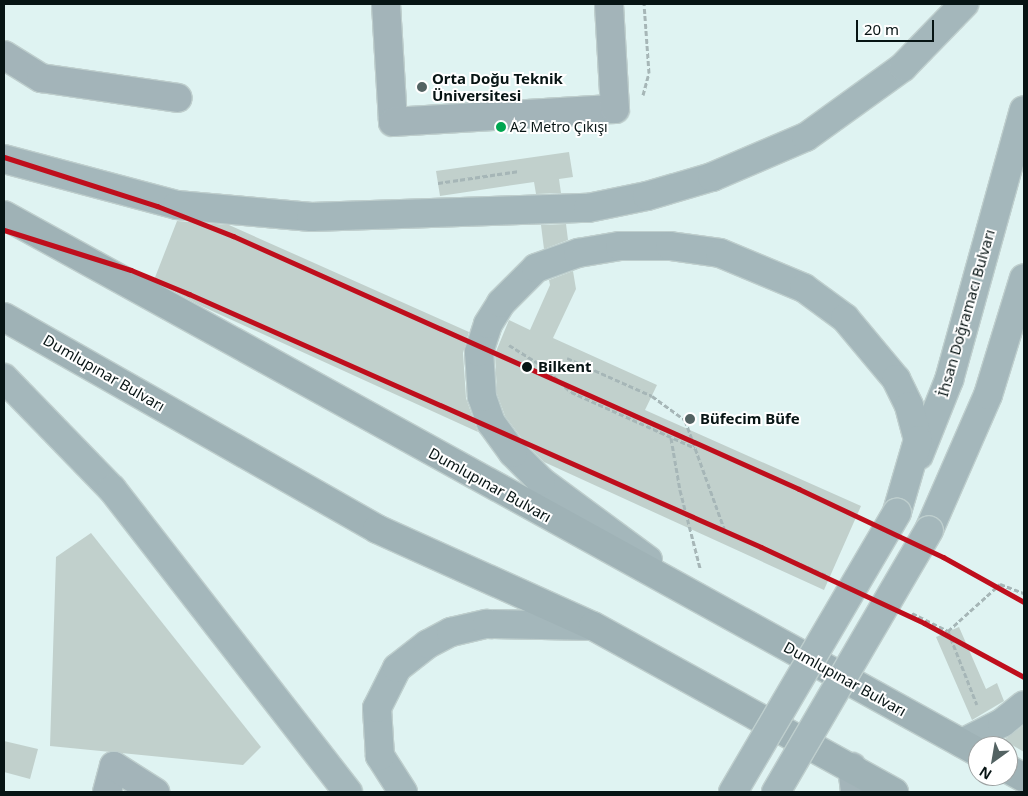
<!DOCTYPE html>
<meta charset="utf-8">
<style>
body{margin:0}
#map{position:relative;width:1028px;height:796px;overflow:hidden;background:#dff3f2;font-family:"Noto Sans",sans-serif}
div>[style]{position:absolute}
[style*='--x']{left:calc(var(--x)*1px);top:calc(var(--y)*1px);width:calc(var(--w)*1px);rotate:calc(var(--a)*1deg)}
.building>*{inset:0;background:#c1d0cc}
.path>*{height:3px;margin-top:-1.5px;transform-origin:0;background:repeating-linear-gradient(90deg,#a6b6b7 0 5px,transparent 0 7.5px)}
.roads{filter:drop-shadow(1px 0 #bececd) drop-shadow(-1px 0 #bececd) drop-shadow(0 1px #bececd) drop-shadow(0 -1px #bececd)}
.minor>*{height:28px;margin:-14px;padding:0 14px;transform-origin:14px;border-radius:14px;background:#a3b4b9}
.major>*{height:28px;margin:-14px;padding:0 14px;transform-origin:14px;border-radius:14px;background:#a4b7bb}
.highway>*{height:28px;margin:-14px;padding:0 14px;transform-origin:14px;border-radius:14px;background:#9fb2b6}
.bridges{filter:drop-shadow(1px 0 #bececd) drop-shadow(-1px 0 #bececd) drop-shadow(0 1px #bececd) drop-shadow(0 -1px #bececd)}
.major-bridge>*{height:28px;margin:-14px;padding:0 14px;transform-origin:14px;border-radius:14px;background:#a4b7bb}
.metro-1>*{height:5px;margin:-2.5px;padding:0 2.5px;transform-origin:2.5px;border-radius:2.5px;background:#bf0e1c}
.dots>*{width:14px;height:14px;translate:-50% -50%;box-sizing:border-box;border:2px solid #fff;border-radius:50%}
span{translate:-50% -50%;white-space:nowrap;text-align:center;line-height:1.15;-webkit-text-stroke:4px #fff;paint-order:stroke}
.bus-label{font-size:14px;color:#071414}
.left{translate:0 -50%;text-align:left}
.poi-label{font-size:15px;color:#071414;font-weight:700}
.street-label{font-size:15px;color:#071414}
.stop-label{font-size:15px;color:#071414;font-weight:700}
.frame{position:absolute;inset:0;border:5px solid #071414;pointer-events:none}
.north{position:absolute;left:968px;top:736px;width:50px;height:50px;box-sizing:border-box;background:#fff;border:1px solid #9ca1a1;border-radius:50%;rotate:212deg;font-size:14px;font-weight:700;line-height:20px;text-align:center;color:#071414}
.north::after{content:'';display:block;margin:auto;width:18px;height:22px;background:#536262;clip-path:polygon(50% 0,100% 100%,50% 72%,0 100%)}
.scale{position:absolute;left:856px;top:20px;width:78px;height:22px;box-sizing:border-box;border:2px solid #071414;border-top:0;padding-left:6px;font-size:15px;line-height:18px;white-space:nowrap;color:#071414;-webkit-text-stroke:4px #fff;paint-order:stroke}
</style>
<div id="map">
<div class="building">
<div style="clip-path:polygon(569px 152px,573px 177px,559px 179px,561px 193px,536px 194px,534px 182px,440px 196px,436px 171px)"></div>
<div style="clip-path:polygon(177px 221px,229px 225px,469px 332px,463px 353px,466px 398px,478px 432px,199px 305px,154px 280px)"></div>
<div style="clip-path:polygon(566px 224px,568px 240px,544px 249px,541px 225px)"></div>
<div style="clip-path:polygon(573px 271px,576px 289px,553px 338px,657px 385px,645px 410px,861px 506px,824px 590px,544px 462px,525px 443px,505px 416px,497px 394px,495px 354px,509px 320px,530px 330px,550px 285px,549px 280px)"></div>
<div style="clip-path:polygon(91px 533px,261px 747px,243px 765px,50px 746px,56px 557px)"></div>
<div style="clip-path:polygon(959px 627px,986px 689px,997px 683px,1004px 701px,972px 720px,936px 637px)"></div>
<div style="clip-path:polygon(1024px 725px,1024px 752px,1004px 740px)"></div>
<div style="clip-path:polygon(4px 741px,38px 749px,30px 779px,4px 772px)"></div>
</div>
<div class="path">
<div style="--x:643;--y:95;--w:23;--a:-75"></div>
<div style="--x:649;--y:73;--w:69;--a:-94.1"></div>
<div style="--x:438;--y:183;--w:82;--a:-8.4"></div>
<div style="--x:509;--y:345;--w:40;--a:32"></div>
<div style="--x:543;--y:366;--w:38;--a:43"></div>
<div style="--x:571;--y:392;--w:136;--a:24.3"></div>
<div style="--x:567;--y:358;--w:93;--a:24.1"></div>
<div style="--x:652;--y:396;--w:41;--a:36"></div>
<div style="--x:685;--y:420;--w:118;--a:70.2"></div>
<div style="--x:725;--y:531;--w:112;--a:23.6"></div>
<div style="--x:671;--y:438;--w:53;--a:80.2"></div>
<div style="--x:680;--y:490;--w:81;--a:75.6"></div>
<div style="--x:912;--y:613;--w:40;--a:26.6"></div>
<div style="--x:948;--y:631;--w:70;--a:-42.1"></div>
<div style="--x:1000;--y:584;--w:26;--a:21"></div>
<div style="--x:948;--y:631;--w:79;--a:68.6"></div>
</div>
<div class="roads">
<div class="minor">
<div style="--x:386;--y:4;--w:118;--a:86.6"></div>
<div style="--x:393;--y:122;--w:222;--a:-3.4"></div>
<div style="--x:615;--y:109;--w:105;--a:-93.3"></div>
<div style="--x:4;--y:55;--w:44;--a:31.9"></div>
<div style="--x:41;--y:78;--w:138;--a:8.3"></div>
<div style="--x:852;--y:767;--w:25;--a:83"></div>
<div style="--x:107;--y:792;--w:27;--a:-75"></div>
<div style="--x:114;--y:766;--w:49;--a:32.4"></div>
</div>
<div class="major">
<div style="--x:4;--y:159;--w:179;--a:14.9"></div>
<div style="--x:177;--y:205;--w:135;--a:5.1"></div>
<div style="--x:311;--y:217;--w:277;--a:-1.9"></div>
<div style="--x:588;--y:208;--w:60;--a:-11.5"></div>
<div style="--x:647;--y:196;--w:68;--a:-16.3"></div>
<div style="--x:712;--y:177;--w:102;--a:-23.1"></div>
<div style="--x:806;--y:137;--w:120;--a:-35.8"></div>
<div style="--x:903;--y:67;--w:88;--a:-45.9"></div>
<div style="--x:4;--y:378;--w:155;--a:45.8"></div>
<div style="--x:112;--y:489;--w:384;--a:52.1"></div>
<div style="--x:919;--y:455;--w:81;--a:-68.2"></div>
<div style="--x:949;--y:380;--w:280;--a:-74.5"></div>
<div style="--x:929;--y:530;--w:147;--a:-66.4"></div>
<div style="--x:988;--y:395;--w:122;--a:-72.9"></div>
<div style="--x:648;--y:560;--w:133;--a:-143.6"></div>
<div style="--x:541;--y:481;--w:40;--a:-135"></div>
<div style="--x:513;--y:453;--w:37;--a:-126"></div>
<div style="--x:491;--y:423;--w:28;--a:-109"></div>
<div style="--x:482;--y:397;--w:45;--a:-93.8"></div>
<div style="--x:479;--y:352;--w:29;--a:-72"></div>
<div style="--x:488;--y:324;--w:25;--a:-58"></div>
<div style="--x:501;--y:303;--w:49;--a:-45"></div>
<div style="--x:536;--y:268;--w:45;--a:-19.7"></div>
<div style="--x:578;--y:253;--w:43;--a:-9.5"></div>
<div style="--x:620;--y:246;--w:50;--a:0"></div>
<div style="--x:670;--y:246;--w:50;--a:8"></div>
<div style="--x:720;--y:253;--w:91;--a:22.6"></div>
<div style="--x:804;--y:288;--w:51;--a:36.2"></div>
<div style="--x:845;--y:318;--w:80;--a:50.1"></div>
<div style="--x:896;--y:379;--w:30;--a:64"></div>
<div style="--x:909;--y:406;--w:35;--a:75"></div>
<div style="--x:918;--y:440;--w:75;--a:106.3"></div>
<div style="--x:962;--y:743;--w:45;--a:-26.6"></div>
<div style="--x:1002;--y:723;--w:28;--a:-39"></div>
<div style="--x:403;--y:792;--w:43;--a:-122.6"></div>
<div style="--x:380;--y:756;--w:48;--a:-93.6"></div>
<div style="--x:377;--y:708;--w:45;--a:-63.4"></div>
<div style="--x:397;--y:668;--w:39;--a:-38"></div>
<div style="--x:428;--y:644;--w:26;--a:-28"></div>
<div style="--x:451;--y:632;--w:37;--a:-13"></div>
<div style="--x:487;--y:624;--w:105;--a:1.1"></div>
</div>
<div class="highway">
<div style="--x:4;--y:215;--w:1112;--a:28.87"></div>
<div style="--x:4;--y:317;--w:429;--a:29.6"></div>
<div style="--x:377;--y:529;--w:237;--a:24.2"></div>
<div style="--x:593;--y:626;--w:344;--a:28.9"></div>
<div style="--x:1008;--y:769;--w:18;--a:29"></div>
</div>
</div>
<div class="bridges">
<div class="major-bridge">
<div style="--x:733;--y:792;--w:324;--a:-59.6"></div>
<div style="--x:776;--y:792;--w:303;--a:-59.7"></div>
</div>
</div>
<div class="metro-1">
<div style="--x:4;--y:157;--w:161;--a:17.8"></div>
<div style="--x:157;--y:206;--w:82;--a:21.5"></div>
<div style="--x:233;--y:236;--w:620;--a:24.08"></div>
<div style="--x:799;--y:489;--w:159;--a:25.3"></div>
<div style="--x:943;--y:557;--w:93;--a:29.1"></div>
<div style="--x:4;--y:230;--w:133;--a:17.5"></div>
<div style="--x:131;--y:270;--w:63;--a:22.5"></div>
<div style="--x:189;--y:294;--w:625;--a:23.86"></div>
<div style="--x:761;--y:547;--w:180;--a:25"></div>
<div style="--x:924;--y:623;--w:114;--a:28.4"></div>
</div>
<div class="dots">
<div style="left:422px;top:87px;background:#536262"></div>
<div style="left:501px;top:127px;background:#00a651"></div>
<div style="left:527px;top:367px;background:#071414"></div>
<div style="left:690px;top:419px;background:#536262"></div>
</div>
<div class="bus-label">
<span class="left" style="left:510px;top:127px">A2 Metro Çıkışı</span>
</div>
<div class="poi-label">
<span class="left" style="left:432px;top:87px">Orta Doğu Teknik<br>Üniversitesi</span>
<span class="left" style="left:700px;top:419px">Büfecim Büfe</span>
</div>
<div class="street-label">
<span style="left:966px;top:313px;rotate:-74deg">İhsan Doğramacı Bulvarı</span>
<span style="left:104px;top:373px;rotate:30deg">Dumlupınar Bulvarı</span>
<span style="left:490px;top:485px;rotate:29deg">Dumlupınar Bulvarı</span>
<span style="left:845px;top:679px;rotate:29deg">Dumlupınar Bulvarı</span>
</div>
<div class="stop-label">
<span class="left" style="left:538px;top:367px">Bilkent</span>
</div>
<div class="frame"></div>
<div class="north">N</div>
<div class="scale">20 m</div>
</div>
